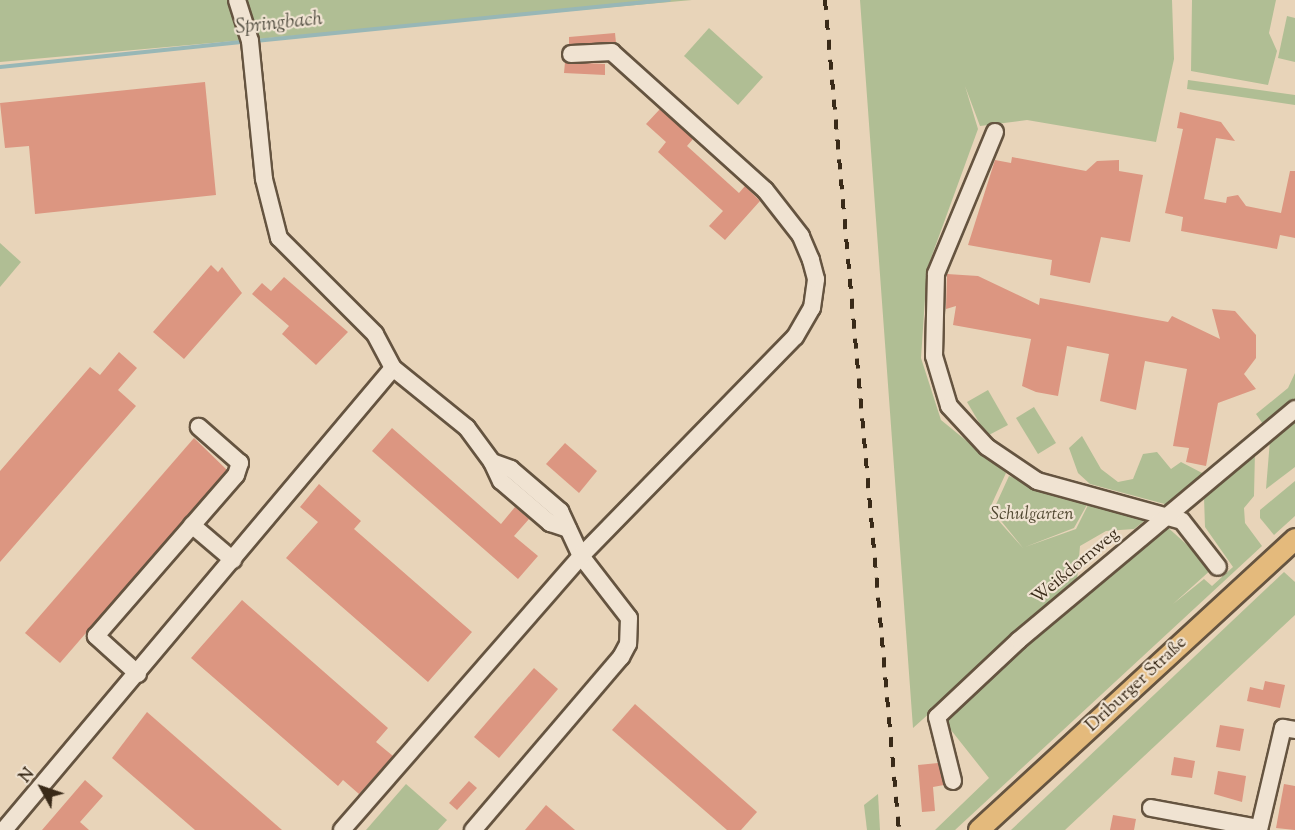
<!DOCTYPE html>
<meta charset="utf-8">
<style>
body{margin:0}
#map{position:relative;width:1295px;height:830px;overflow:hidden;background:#e8d4b9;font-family:"Sorts Mill Goudy",serif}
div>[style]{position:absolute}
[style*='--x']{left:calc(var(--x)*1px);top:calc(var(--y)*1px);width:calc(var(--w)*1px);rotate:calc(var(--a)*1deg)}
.green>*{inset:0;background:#b0be94}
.stream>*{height:4px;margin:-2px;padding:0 2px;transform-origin:2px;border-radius:2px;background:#98b7b6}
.building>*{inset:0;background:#dc9681}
.roads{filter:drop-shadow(2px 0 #655440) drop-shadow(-2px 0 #655440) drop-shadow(0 2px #655440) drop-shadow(0 -2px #655440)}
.minor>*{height:16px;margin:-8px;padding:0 8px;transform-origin:8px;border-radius:8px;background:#f0e3d2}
.major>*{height:20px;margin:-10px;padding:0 10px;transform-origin:10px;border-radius:10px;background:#e4ba7c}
.rail>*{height:4px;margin-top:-2px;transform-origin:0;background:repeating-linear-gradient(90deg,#392a18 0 10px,transparent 0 20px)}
span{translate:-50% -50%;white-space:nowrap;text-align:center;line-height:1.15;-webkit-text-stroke:4.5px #f0e3d2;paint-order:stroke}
.park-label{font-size:18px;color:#514831;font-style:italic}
.street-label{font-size:18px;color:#392a18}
.water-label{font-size:20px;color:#514d40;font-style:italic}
.north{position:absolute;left:12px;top:758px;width:60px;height:60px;-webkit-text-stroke:4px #f0e3d2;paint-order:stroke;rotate:310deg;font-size:16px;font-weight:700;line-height:24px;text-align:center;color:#392a18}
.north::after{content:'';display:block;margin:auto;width:21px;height:27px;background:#392a18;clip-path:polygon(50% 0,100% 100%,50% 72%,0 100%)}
</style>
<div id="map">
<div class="green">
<div style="clip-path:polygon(0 0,692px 0,0 62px)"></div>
<div style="clip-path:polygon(860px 0,1172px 0,1174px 59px,1156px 142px,1027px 120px,980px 126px,965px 86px,978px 129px,927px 269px,921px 358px,941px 420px,1006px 473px,989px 510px,1023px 548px,993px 511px,1009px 476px,1088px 503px,1074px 528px,1025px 547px,1076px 529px,1089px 503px,1148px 518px,1134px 529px,1106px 531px,1080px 546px,1077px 581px,913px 728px)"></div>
<div style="clip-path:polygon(1192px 0,1276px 0,1269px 33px,1277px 51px,1268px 85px,1191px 71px)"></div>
<div style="clip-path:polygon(1287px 16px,1295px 18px,1295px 62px,1278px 58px)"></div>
<div style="clip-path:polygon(709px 28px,763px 77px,738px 105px,684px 56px)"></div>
<div style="clip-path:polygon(1188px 80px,1295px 95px,1295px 105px,1187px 89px)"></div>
<div style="clip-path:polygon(0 243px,21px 262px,0 287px)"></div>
<div style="clip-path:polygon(1295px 373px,1295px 401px,1265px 427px,1256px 414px,1288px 388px)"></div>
<div style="clip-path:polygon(988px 390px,1008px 425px,987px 436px,967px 402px)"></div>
<div style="clip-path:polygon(1034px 407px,1056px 443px,1038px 454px,1016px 418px)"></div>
<div style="clip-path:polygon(1295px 419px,1295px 467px,1266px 489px,1270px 440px)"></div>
<div style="clip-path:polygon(1082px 436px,1101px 469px,1118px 482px,1133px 479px,1143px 454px,1157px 452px,1171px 469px,1181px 462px,1206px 475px,1172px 506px,1090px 484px,1078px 473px,1069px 448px)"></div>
<div style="clip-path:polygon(1255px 451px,1254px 496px,1244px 508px,1245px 523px,1262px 546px,955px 830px,935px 830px,989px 778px,943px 720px,1022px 643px,1165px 525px,1213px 568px,1173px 604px,1204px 579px,1212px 586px,1233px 567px,1205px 527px,1204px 497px)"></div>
<div style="clip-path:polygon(1295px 481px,1295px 516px,1274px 535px,1260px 518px,1260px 510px)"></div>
<div style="clip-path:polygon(1284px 572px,1295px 582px,1295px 615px,1065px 830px,1011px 830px)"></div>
<div style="clip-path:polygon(406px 784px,447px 820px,438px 830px,366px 830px)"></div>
<div style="clip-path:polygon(878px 794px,880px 830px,867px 830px,864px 805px)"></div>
</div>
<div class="stream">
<div style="--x:255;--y:41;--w:416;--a:-5.7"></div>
<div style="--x:0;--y:67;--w:245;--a:-5.9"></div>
</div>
<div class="building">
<div style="clip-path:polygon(615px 33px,616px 43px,569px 44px,569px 37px)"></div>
<div style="clip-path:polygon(565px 62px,605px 64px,605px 75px,564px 73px)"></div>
<div style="clip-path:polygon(205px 82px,216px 195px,35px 214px,29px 146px,5px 148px,0 103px)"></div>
<div style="clip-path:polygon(660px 109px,693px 139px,687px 146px,739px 193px,745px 186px,760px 201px,725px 240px,709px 226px,723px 211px,658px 152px,666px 142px,646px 124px)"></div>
<div style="clip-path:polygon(1180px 112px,1221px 122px,1235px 141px,1216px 138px,1204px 199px,1226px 203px,1227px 197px,1238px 195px,1246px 206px,1281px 213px,1290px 171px,1295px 171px,1295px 238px,1280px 235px,1277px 249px,1181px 231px,1183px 217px,1165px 213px,1183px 129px,1177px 128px)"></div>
<div style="clip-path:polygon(1012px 157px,1086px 171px,1097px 161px,1119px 160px,1119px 171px,1143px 175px,1130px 242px,1101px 237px,1090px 283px,1050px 275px,1052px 260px,968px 245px,995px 160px,1011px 163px)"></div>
<div style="clip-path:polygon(211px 265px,218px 272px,222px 267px,242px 293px,184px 359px,153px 332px)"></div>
<div style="clip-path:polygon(947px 274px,978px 276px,1039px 305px,1040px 298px,1168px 322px,1172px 316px,1220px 339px,1212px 309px,1235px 311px,1256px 335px,1256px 358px,1244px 374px,1256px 389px,1218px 403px,1206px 466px,1186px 462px,1189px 448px,1173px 446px,1187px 369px,1145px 361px,1136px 410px,1100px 401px,1109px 354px,1067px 346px,1058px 396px,1036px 392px,1022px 386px,1031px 339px,953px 325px,956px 306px,946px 309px)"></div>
<div style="clip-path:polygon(284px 277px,348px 332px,316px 365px,282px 334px,289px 326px,252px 294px,262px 283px,271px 291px)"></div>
<div style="clip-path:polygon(119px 352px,137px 368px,118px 390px,136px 406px,0 562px,0 471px,90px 367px,100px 375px)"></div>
<div style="clip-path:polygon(392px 428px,501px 524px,515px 507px,529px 519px,514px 536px,538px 556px,518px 579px,372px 451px)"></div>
<div style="clip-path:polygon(194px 438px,227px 470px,60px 663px,25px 633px)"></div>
<div style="clip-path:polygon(565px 443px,597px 471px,579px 493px,546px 464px)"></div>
<div style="clip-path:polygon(319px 484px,361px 521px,354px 529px,472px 632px,428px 682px,286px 558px,318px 522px,300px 507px)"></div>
<div style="clip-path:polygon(242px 600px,388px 728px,376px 742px,393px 756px,359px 794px,343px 780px,338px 786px,191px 658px)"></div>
<div style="clip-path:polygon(534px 668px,558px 689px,499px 758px,474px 737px)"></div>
<div style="clip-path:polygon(1265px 681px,1285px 685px,1280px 708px,1247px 701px,1250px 687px,1263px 690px)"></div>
<div style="clip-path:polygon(635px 704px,757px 812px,741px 830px,727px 830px,612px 730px)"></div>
<div style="clip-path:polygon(147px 712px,282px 830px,195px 830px,112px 758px)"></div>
<div style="clip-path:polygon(1220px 725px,1244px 729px,1240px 751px,1216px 747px)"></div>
<div style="clip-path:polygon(1174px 757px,1195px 761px,1192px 778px,1171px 775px)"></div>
<div style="clip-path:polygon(938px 763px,944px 785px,933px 787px,935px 811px,922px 812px,918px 765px)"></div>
<div style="clip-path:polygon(1218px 771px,1246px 776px,1242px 802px,1214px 794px)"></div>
<div style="clip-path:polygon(85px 780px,103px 796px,80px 822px,89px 830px,42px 830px)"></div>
<div style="clip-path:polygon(469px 781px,477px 788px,457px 810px,449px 803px)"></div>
<div style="clip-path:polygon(1284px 784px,1295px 786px,1295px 830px,1276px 828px)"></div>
<div style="clip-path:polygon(546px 805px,575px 830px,525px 830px)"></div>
<div style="clip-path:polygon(1113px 815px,1136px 819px,1134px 830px,1110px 830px)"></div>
</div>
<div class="roads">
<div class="minor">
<div style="--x:995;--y:132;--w:154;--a:112.6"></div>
<div style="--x:936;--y:274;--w:82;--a:91.4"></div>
<div style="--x:934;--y:356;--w:52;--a:73.3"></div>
<div style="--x:949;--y:406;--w:56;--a:47.2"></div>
<div style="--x:987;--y:447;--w:60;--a:34.2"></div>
<div style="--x:1037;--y:481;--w:150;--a:15.4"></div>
<div style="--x:1182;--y:521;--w:58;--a:52"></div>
<div style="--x:393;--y:368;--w:95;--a:39"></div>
<div style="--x:467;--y:428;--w:42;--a:53.7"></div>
<div style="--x:492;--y:462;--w:20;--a:20"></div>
<div style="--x:511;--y:469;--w:65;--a:40.6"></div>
<div style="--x:560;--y:511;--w:50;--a:65"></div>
<div style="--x:581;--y:556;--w:78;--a:52.3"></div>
<div style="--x:629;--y:618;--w:26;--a:92"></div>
<div style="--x:628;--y:644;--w:15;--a:118"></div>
<div style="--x:621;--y:657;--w:228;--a:130.5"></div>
<div style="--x:492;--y:462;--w:21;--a:65"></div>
<div style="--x:501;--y:481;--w:65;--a:40.6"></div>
<div style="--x:550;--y:523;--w:19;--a:18"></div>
<div style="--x:192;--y:525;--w:54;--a:40.5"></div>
<div style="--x:138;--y:674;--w:57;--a:-137.9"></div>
<div style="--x:96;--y:636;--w:213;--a:-49"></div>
<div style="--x:236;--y:475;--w:13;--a:-72"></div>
<div style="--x:240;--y:463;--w:55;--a:-138.7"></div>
<div style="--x:953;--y:781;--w:66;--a:-104"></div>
<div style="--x:937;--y:717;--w:112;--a:-43.2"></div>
<div style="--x:1019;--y:640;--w:360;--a:-39.9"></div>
<div style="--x:1151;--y:808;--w:110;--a:10.5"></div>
<div style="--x:4;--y:830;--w:604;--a:-49.9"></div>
<div style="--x:393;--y:368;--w:38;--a:-118"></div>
<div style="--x:375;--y:334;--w:136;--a:-135"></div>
<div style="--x:279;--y:238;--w:61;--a:-104.3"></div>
<div style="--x:264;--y:179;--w:139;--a:-95.8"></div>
<div style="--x:250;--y:41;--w:43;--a:-107.6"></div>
<div style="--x:342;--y:830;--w:364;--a:-48.9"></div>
<div style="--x:581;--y:556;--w:306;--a:-45.7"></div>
<div style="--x:795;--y:337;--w:34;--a:-60"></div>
<div style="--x:812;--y:308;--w:29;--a:-82"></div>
<div style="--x:816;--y:279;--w:20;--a:-105"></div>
<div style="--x:811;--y:260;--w:26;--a:-113"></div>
<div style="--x:801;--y:236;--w:58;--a:-128"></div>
<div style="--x:765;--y:190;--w:206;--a:-138"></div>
<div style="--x:612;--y:52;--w:41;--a:177.2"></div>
<div style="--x:1259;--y:830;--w:105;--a:-76.8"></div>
<div style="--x:1283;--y:728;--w:12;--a:9"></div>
</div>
<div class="major">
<div style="--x:979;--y:830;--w:430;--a:-42.6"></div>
</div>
</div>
<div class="rail">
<div style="--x:825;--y:0;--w:833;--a:84.91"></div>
</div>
<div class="park-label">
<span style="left:1032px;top:515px">Schulgarten</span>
</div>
<div class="street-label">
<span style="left:1076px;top:567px;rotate:-40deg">Weißdornweg</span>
<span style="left:1137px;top:685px;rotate:-43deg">Driburger Straße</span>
</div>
<div class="water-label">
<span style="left:279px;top:24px;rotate:-6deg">Springbach</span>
</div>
<div class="north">N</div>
</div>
